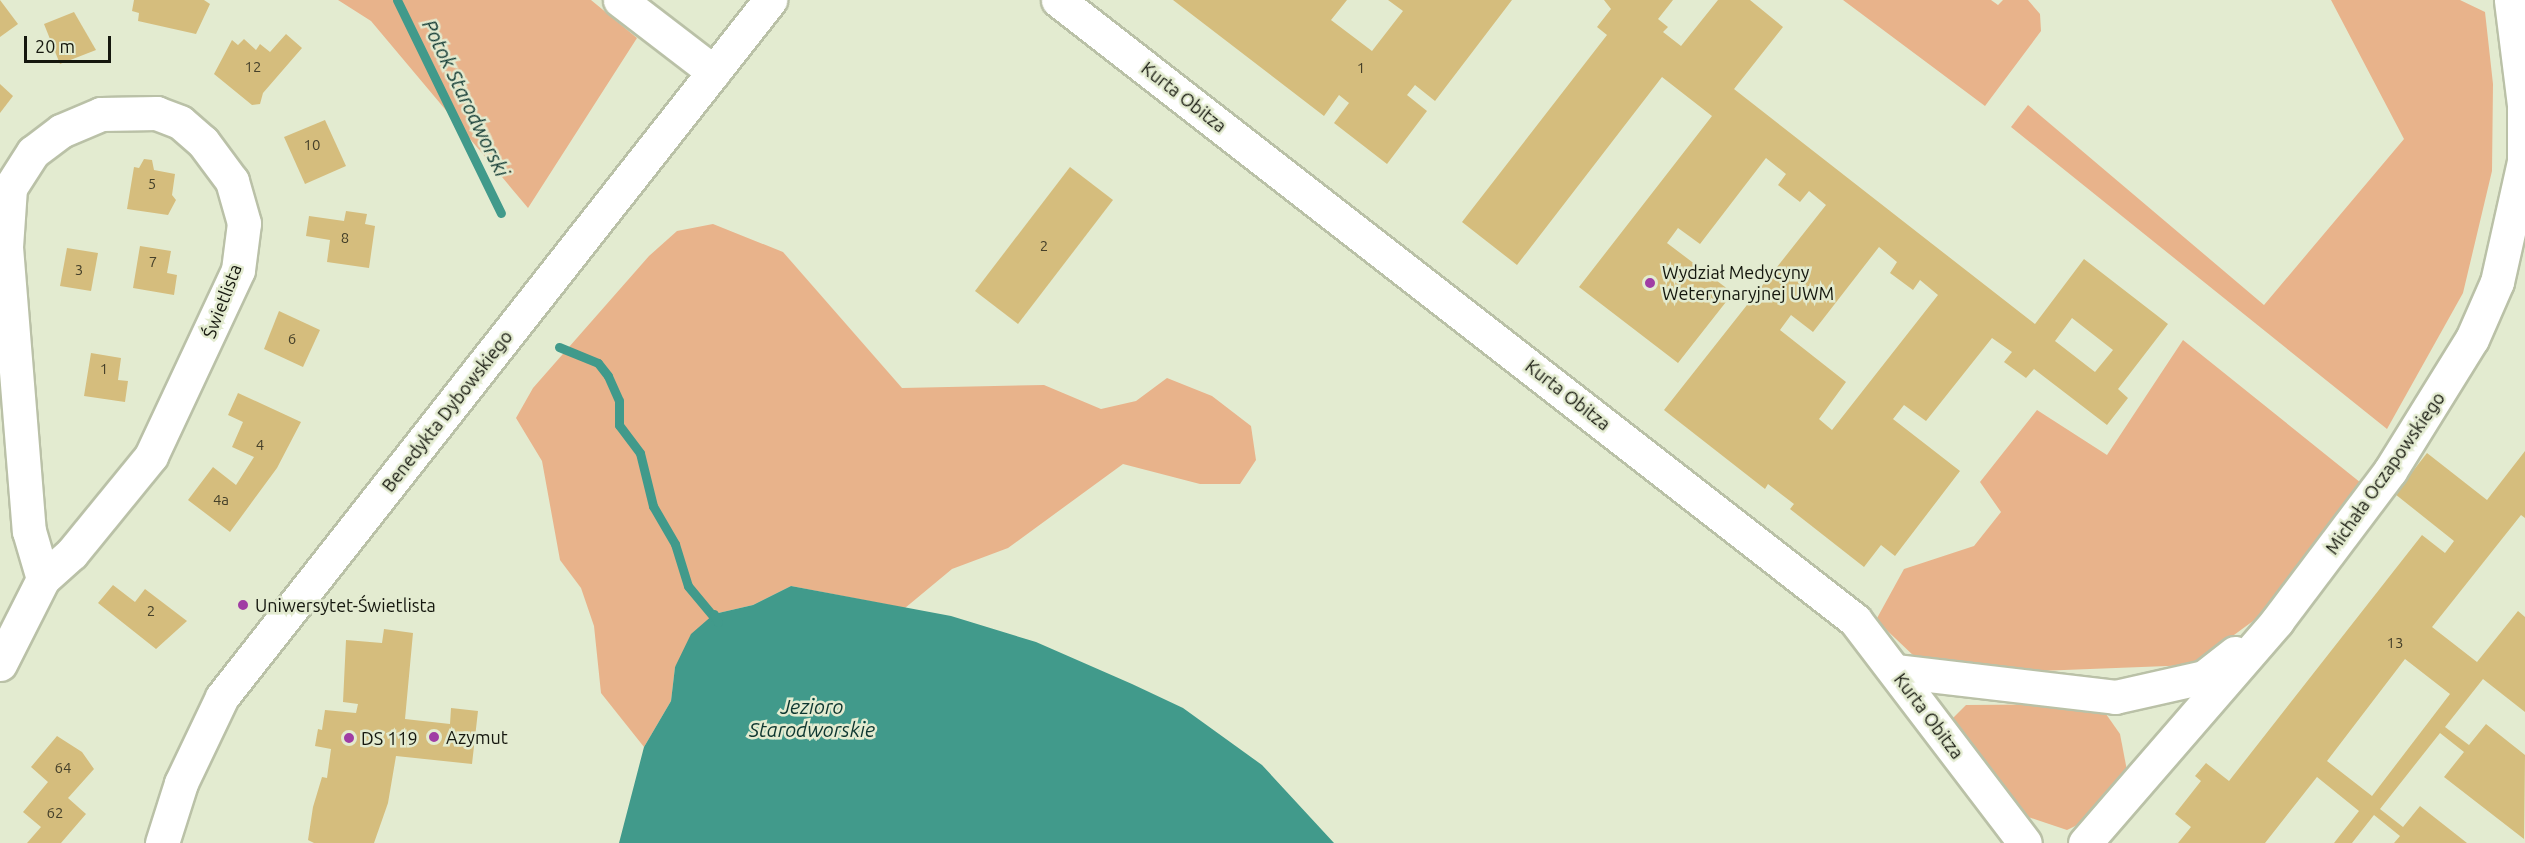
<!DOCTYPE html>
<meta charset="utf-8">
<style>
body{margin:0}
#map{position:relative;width:2525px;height:843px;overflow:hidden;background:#e3ebd0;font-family:Ubuntu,sans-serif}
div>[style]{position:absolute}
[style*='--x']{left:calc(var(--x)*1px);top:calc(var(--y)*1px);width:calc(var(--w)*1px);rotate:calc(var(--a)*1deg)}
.green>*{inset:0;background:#e8b38b}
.water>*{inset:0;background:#419a8b}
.stream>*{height:9px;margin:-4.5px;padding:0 4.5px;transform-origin:4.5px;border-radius:4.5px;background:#419a8b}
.building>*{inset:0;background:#d5bd7d}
.roads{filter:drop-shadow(2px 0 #bac1a7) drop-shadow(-2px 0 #bac1a7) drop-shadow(0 2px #bac1a7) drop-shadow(0 -2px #bac1a7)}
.minor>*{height:33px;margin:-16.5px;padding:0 16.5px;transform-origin:16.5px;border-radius:16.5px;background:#fff}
.dots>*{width:16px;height:16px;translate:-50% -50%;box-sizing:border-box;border:3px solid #e3ebd0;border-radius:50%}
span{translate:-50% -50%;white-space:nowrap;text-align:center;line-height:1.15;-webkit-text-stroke:5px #e3ebd0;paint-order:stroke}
.number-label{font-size:15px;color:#45402a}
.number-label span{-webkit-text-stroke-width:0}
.street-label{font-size:18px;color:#15170e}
.poi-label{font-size:18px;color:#15170e}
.left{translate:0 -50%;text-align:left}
.water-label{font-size:20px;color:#0d3630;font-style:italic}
.scale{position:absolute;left:24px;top:36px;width:87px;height:27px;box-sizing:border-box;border:3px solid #15170e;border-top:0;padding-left:8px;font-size:18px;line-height:21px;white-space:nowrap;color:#15170e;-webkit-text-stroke:4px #e3ebd0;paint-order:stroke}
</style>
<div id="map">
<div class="green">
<div style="clip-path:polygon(338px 0,591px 0,637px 38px,528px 208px,371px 21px)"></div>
<div style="clip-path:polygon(1843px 0,1991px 0,1998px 5px,2003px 0,2028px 0,2040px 14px,2041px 31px,1985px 106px)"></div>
<div style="clip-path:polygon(2331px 0,2460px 0,2485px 12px,2493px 84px,2492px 171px,2463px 293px,2387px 429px,2011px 127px,2028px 105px,2264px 305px,2404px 139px)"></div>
<div style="clip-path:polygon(713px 224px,783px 252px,902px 388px,1044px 385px,1101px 409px,1136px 401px,1167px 378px,1212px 396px,1251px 426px,1256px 460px,1240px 484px,1200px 484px,1123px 464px,1008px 548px,952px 569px,905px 608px,791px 586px,753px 605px,714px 614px,675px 667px,671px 701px,644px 747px,601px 693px,594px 626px,581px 588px,560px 560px,542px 461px,516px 418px,533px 388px,649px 256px,677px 231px)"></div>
<div style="clip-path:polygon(2183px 340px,2361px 483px,2264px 613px,2193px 665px,2015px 672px,1915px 657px,1876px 620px,1904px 569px,1974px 546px,2001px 512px,1980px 482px,2037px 410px,2107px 455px)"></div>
<div style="clip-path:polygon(2099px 704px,2120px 734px,2129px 781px,2100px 814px,2067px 830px,2022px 815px,1958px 737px,1952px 719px,1966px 705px)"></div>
</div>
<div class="water">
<div style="clip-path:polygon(791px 586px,951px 616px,1036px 642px,1132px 684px,1183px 708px,1262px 765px,1334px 843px,619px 843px,644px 747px,671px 701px,675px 667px,691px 634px,714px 614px,753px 605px)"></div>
</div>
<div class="stream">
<div style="--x:397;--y:0;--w:237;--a:64"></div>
<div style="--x:559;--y:347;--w:42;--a:22.3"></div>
<div style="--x:598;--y:363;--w:16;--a:52"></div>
<div style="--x:608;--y:376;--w:27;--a:66"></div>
<div style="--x:619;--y:401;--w:24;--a:90"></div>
<div style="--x:619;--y:425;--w:35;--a:53"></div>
<div style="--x:640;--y:453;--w:55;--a:76.2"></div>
<div style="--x:653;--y:506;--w:44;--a:59.9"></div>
<div style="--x:675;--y:544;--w:44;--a:72.8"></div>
<div style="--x:688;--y:586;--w:47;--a:50.2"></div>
<div style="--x:718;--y:622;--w:9;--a:-117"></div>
</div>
<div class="building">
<div style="clip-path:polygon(0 0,18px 24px,0 37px)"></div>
<div style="clip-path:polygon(134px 0,204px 0,210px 4px,196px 34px,138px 21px,139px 13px,132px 11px)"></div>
<div style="clip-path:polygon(1173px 0,1347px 0,1331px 20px,1372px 51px,1403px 11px,1388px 0,1512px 0,1435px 101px,1415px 85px,1407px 95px,1427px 111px,1387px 164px,1334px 123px,1349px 103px,1339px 95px,1324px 116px)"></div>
<div style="clip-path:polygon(evenodd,1604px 0,1673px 0,1658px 19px,1668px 27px,1663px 32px,1681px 46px,1718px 0,1750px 0,1783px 27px,1734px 89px,1931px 243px,2035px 324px,2084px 259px,2168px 324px,2118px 389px,2128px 398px,2107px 425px,2034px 369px,2026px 378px,2004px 362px,2012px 352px,1992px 338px,1926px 421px,1904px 405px,1893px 419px,1960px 471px,1895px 556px,1881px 545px,1864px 567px,1790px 509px,1794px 504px,1768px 484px,1765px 489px,1664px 410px,1826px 205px,1809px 191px,1800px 202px,1778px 185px,1786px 174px,1766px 158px,1700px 244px,1678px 228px,1667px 243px,1733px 293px,1678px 363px,1579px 287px,1712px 116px,1662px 77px,1517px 265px,1462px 222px,1607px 35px,1597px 27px,1611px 9px,1604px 0,1879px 247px,1897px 262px,1890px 273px,1913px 290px,1920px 280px,1938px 295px,1832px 430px,1819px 419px,1846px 382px,1780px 330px,1791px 315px,1813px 332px,1879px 247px,1604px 0,2072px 318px,2113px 350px,2095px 372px,2055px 341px,2072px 318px)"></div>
<div style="clip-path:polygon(74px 12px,96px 50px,60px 64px,44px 24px)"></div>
<div style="clip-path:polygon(286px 34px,302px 48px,263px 93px,260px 104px,252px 105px,214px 74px,232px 40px,238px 45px,244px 39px,256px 50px,260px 44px,270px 52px)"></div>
<div style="clip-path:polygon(0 84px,13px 96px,0 113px)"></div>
<div style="clip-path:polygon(325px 120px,346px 166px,305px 184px,284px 137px)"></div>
<div style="clip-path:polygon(144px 159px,152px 160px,154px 170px,175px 174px,172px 195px,176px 200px,168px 215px,127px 209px,134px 167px,139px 168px)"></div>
<div style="clip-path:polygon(1070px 167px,1113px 200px,1018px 324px,975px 291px)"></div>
<div style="clip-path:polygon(346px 211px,367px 214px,365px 224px,375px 226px,369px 268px,327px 262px,330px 240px,306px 236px,309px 216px,344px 221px)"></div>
<div style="clip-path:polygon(140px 246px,171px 251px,167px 273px,177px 275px,174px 295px,133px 288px)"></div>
<div style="clip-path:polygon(67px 248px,98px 253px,91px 291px,60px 286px)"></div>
<div style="clip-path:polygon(279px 311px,320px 330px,303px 367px,264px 349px)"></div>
<div style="clip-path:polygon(91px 353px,121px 358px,118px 380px,128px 381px,125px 402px,84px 396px)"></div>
<div style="clip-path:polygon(238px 393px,301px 422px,277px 468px,230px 532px,188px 500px,213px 467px,236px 485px,254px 457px,232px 447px,243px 422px,228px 415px)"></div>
<div style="clip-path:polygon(evenodd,2525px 451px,2525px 518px,2521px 515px,2432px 627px,2477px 662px,2518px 611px,2525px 617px,2525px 712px,2483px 679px,2445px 727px,2469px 745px,2486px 724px,2525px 755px,2524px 839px,2444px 777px,2464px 752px,2440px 733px,2380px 809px,2403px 827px,2420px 806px,2467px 843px,2394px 843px,2400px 836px,2374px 815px,2352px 843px,2334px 843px,2359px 811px,2317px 777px,2265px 843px,2178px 843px,2191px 827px,2175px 814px,2201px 781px,2195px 776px,2206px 763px,2229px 781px,2422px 535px,2445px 553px,2454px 541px,2395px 494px,2427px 453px,2487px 500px,2525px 451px,2405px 659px,2450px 694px,2372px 796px,2327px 761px,2405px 659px)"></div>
<div style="clip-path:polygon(113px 585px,135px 602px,145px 589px,187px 621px,156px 649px,98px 603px)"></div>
<div style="clip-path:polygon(384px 629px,413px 633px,405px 719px,450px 724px,451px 708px,478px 711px,472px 764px,396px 756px,388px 803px,374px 843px,314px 843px,308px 840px,313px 807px,322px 777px,327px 778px,331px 749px,315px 746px,318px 729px,322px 730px,325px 710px,356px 713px,358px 704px,343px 702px,346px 640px,382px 643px)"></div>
<div style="clip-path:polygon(57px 736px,82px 752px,94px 769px,68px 798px,86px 814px,61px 843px,27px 843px,41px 827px,23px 812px,48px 782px,31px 767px)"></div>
</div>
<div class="roads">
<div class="minor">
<div style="--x:620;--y:0;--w:118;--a:37.5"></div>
<div style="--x:1058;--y:0;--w:1010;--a:37.88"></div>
<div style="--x:1855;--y:620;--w:280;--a:52.7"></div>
<div style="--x:0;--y:664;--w:95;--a:-63.2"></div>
<div style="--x:43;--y:579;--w:39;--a:-42"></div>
<div style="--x:72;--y:553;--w:125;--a:-50.8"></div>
<div style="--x:151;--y:456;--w:205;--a:-64.9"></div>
<div style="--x:238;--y:270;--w:47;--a:-82.7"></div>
<div style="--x:244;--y:223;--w:44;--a:-105.9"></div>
<div style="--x:232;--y:181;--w:49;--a:-126.6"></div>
<div style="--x:203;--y:142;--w:30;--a:-139"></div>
<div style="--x:180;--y:122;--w:25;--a:-159"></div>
<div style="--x:157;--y:113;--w:56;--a:179"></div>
<div style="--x:101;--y:114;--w:43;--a:157"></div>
<div style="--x:61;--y:131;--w:35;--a:143"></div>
<div style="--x:33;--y:152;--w:43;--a:122.6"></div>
<div style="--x:10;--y:188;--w:59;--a:93.9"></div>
<div style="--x:6;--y:247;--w:285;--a:85.4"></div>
<div style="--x:29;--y:531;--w:50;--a:73.7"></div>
<div style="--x:1895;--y:671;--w:222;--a:6.7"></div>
<div style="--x:2115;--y:697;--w:91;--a:-12.7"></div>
<div style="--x:2204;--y:677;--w:39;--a:-38"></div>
<div style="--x:162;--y:843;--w:63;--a:-72.4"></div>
<div style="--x:181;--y:783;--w:95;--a:-64.5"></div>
<div style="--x:222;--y:697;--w:887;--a:-51.82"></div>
<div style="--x:2085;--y:843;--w:294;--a:-49.1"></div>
<div style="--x:2277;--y:621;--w:188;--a:-53"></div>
<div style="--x:2390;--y:471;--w:155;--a:-58.2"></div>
<div style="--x:2472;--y:339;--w:62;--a:-66.3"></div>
<div style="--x:2497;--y:282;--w:124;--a:-77.4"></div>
<div style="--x:2524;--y:161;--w:56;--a:-90"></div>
<div style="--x:2524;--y:105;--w:106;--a:-97.1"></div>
</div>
</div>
<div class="dots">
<div style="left:1650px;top:283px;background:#a03da4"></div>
<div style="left:243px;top:605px;background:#a03da4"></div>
<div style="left:434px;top:737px;background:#a03da4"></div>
<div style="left:349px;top:738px;background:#a03da4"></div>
</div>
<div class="number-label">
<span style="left:253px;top:67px">12</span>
<span style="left:1361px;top:68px">1</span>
<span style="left:312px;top:145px">10</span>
<span style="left:152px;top:184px">5</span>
<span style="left:345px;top:238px">8</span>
<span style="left:1044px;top:246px">2</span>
<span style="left:153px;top:262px">7</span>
<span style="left:79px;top:270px">3</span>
<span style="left:292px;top:339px">6</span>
<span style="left:104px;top:369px">1</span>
<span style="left:260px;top:445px">4</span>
<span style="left:221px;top:500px">4a</span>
<span style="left:151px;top:611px">2</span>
<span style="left:2395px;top:643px">13</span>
<span style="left:63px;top:768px">64</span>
<span style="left:55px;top:813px">62</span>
</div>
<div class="street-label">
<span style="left:1184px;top:97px;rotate:38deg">Kurta Obitza</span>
<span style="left:222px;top:301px;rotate:-69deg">Świetlista</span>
<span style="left:1568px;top:395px;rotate:38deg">Kurta Obitza</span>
<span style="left:447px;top:411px;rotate:-52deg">Benedykta Dybowskiego</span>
<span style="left:2385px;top:473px;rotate:-55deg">Michała Oczapowskiego</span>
<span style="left:1929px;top:716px;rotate:53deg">Kurta Obitza</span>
</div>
<div class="poi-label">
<span class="left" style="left:1662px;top:283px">Wydział Medycyny<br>Weterynaryjnej UWM</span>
<span class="left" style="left:255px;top:605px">Uniwersytet-Świetlista</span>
<span class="left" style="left:446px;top:737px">Azymut</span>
<span class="left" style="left:361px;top:738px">DS 119</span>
</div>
<div class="water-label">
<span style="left:466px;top:98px;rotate:64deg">Potok Starodworski</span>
<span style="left:812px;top:718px">Jezioro<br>Starodworskie</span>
</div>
<div class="scale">20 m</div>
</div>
